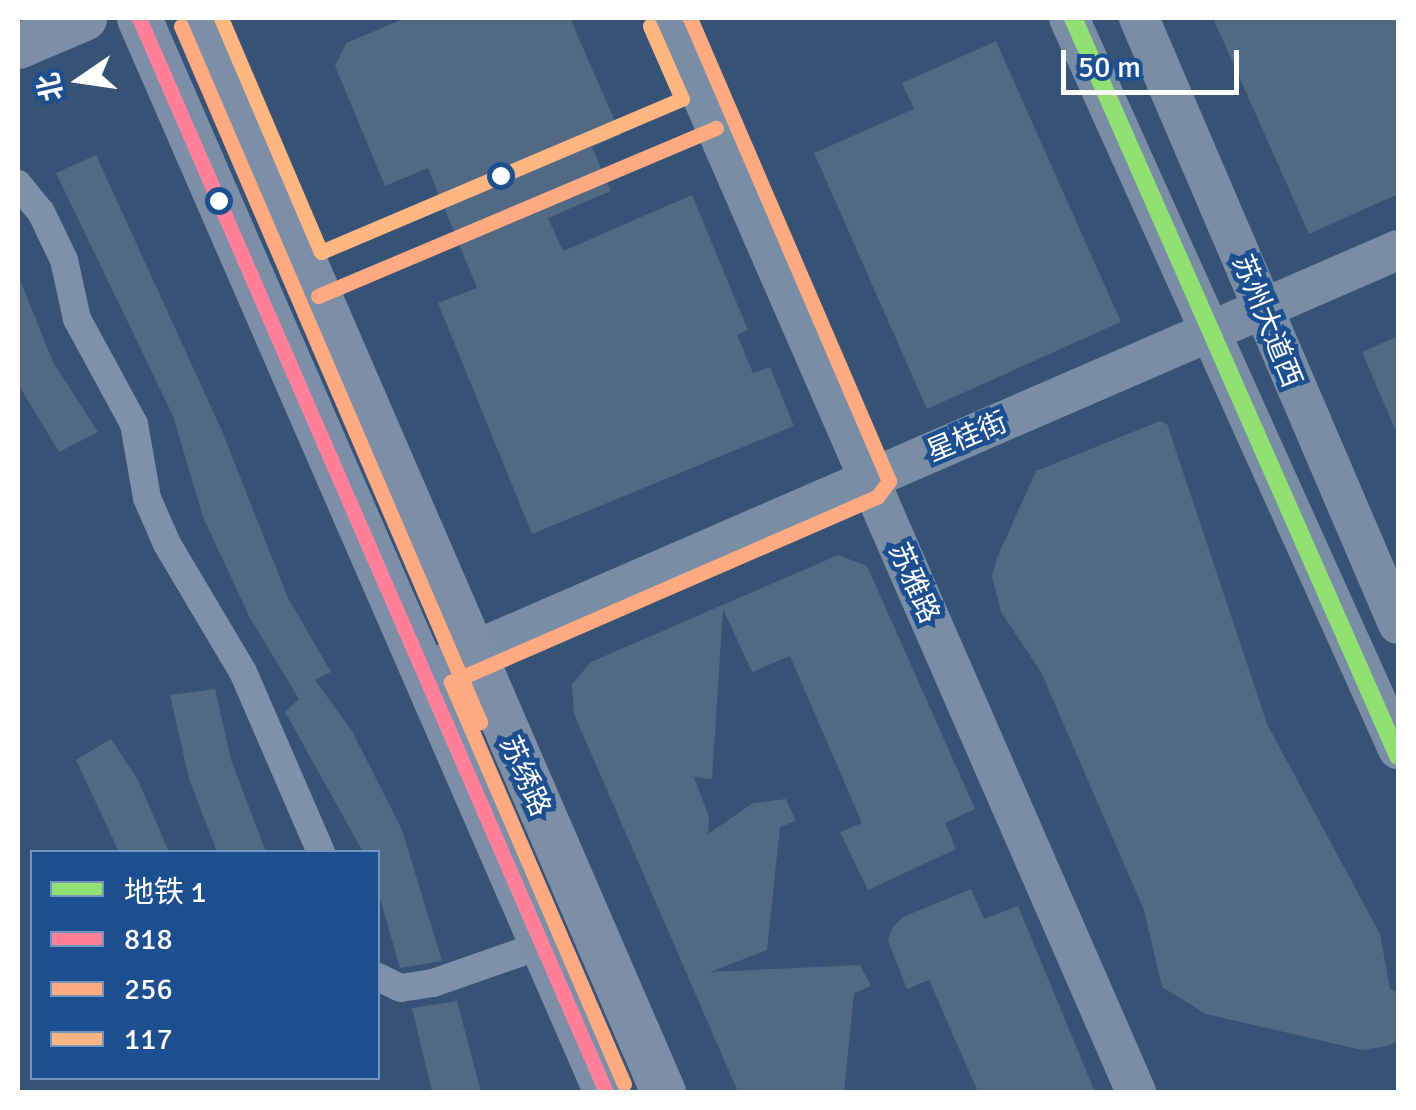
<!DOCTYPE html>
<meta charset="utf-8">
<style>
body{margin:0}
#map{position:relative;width:1416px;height:1110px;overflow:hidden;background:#365274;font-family:Signika,"Noto Sans SC",sans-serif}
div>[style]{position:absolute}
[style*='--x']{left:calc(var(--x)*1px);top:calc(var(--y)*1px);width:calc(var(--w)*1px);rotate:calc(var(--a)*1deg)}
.building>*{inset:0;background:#526984}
.street>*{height:28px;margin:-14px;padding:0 14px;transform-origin:14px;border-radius:14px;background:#7d92a8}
.secondary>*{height:40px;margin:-20px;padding:0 20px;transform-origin:20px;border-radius:20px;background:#798da4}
.primary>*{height:45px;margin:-22.5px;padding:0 22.5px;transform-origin:22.5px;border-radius:22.5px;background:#7d8ea7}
.bus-1>*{height:15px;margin:-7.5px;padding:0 7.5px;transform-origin:7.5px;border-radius:7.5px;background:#ff8098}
.bus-2>*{height:15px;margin:-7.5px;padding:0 7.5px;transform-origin:7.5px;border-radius:7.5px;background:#ffa980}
.bus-3>*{height:15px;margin:-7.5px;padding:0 7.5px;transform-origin:7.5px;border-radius:7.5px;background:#ffb580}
.metro-1>*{height:18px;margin:-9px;padding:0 9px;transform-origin:9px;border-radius:9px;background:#91e172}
.dots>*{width:28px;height:28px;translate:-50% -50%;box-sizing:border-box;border:5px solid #1b4f8f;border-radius:50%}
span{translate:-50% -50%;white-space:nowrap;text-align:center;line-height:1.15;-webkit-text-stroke:9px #1b4f8f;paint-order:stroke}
.street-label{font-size:28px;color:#fff}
.frame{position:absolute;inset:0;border:20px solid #fff;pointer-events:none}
.legend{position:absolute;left:30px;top:850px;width:350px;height:230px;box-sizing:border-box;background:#1b4f8f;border:2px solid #7695bc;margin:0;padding:12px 18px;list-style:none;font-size:30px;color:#fff}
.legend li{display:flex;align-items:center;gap:20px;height:50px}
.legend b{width:50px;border:2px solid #7695bc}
.north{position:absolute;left:30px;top:30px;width:100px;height:100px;-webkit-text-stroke:8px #1b4f8f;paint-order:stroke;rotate:257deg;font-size:28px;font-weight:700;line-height:40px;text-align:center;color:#fff}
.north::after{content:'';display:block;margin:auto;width:35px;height:45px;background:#fff;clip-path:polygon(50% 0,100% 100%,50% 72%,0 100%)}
.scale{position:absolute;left:1061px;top:50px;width:178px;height:45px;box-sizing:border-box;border:5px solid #fff;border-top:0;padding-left:12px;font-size:30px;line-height:35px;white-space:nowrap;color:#fff;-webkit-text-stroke:8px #1b4f8f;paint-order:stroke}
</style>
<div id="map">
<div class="building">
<div style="clip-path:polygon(406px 18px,570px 18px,621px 135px,592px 147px,611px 191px,548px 218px,563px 251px,692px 195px,748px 330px,737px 335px,753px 373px,770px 367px,794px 426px,532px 534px,438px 303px,477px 288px,428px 168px,385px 186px,335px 66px,346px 43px)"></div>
<div style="clip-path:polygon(1213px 18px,1398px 18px,1398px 194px,1309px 234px)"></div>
<div style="clip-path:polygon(996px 41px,1121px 322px,927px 409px,814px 153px,914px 109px,902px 83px)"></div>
<div style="clip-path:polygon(96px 155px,222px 431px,288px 598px,331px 672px,315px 680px,352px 731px,402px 830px,442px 961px,400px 968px,378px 891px,378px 852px,363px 852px,285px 712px,299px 699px,250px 618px,203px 517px,173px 416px,56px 173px)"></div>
<div style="clip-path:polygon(18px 275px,53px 362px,98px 432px,59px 452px,18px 384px)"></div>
<div style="clip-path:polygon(1398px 336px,1398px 436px,1362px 352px)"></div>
<div style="clip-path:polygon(1160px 421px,1167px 424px,1267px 724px,1380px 934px,1390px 989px,1398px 993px,1398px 1041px,1388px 1046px,1362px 1050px,1206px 1014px,1162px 987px,1144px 910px,1041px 672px,1001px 612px,992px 576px,997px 558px,1036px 471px)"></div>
<div style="clip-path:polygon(838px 555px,867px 566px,975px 809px,945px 823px,956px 849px,868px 890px,840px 832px,862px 823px,790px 656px,752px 672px,723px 609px,712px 779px,694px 777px,709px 817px,708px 834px,753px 803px,786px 799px,796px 821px,780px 827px,767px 950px,710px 972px,860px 965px,871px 986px,854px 993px,844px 1092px,738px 1092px,574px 714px,572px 684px,591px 662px)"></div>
<div style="clip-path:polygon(215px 689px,231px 760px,266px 852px,217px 852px,189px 779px,170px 695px)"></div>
<div style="clip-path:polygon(111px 739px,138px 780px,169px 852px,119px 852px,76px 760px)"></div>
<div style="clip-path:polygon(971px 889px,984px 919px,1018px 906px,1095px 1092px,978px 1092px,929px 980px,907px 989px,888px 941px,892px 928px,903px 917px)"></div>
<div style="clip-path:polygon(457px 1001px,481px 1092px,432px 1092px,412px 1008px)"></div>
</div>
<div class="street">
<div style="--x:18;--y:184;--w:36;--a:51"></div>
<div style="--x:41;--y:212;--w:53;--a:64.4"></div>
<div style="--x:64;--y:260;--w:60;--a:77.6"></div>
<div style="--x:77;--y:319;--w:119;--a:61.5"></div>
<div style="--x:134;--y:424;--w:75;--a:80"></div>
<div style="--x:147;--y:498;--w:50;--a:66.5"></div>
<div style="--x:167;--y:544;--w:149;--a:59.3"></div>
<div style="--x:243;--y:672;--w:196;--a:66.6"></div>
<div style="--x:378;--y:977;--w:25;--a:26"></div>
<div style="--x:401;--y:988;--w:32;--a:-9"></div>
<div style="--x:433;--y:983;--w:115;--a:-19.2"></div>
</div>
<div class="secondary">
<div style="--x:668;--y:18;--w:1172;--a:66.45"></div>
<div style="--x:1069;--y:18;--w:802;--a:65.77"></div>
<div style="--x:1139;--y:18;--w:659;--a:66.86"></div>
<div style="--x:425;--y:672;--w:1061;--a:-23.45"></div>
</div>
<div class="primary">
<div style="--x:139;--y:18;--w:1171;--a:66.5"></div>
<div style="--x:199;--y:18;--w:1170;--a:66.63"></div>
<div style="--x:18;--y:46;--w:72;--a:-23"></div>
</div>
<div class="bus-1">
<div style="--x:139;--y:18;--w:1171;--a:66.5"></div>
</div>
<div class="bus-2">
<div style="--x:181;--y:26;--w:758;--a:66.75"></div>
<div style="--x:318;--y:296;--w:432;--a:-22.9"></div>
<div style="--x:624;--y:1084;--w:438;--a:-113.3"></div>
<div style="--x:451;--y:682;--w:464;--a:-23.5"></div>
<div style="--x:877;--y:497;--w:20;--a:-53"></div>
<div style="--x:889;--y:481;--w:504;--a:-113.26"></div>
</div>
<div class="bus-3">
<div style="--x:221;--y:18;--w:254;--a:66.9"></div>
<div style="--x:321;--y:252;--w:392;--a:-23"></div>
<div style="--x:682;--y:99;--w:80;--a:-113.7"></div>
</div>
<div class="metro-1">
<div style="--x:1073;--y:18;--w:806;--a:66.23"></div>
</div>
<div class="dots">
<div style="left:501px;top:176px;background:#fff"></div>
<div style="left:219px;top:201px;background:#fff"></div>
</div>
<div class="street-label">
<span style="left:1267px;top:321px;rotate:68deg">苏州大道西</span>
<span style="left:967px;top:437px;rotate:-23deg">星桂街</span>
<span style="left:914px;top:583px;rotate:66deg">苏雅路</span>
<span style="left:525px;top:776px;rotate:66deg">苏绣路</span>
</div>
<div class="frame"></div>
<ul class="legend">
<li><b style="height:12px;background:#91e172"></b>地铁 1</li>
<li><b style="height:12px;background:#ff8098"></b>818</li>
<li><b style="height:12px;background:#ffa980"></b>256</li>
<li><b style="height:12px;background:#ffb580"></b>117</li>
</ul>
<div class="north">北</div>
<div class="scale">50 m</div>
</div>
